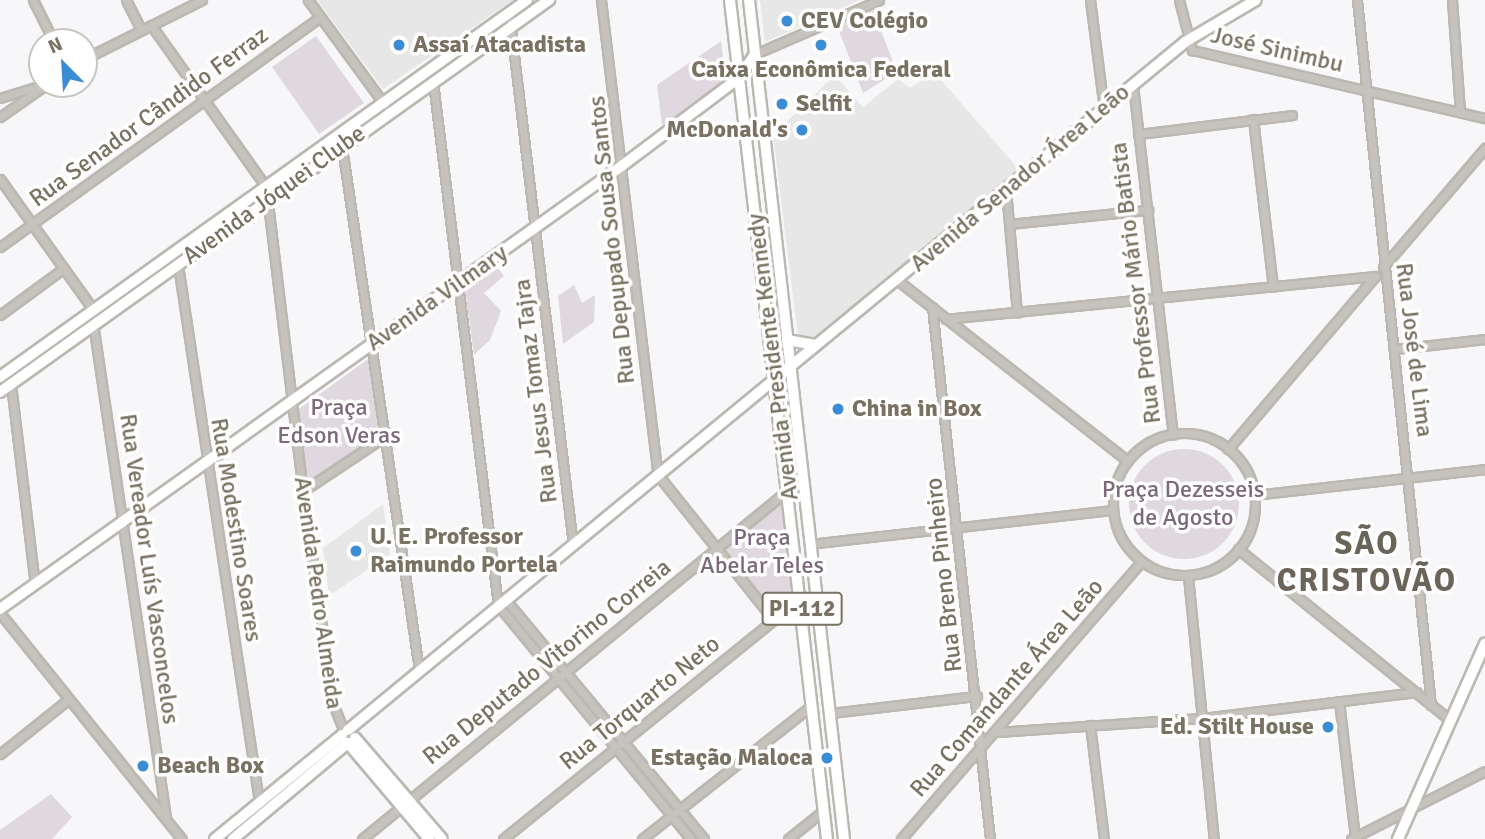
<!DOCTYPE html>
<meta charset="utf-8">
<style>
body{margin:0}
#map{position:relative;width:1485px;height:839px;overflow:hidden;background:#f7f7f9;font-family:Signika,sans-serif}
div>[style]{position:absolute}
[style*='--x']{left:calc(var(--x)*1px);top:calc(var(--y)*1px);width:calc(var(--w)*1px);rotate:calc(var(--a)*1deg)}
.built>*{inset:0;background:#e7e7e7}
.green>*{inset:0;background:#dfd8df}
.round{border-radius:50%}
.roads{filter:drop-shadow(2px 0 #bbb8b1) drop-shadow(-2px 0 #bbb8b1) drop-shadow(0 2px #bbb8b1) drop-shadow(0 -2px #bbb8b1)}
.street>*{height:7px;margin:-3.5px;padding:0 3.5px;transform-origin:3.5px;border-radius:3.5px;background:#c6c3be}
.street>.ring{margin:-3.5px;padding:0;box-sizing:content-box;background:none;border:7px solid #c6c3be;border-radius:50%}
.secondary>*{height:10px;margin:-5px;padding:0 5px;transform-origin:5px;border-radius:5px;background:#fff}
.primary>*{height:10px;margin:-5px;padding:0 5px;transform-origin:5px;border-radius:5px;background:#fff}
.dots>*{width:19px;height:19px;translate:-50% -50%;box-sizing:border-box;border:4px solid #fff;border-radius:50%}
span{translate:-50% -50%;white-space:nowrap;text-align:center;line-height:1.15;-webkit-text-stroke:7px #fff;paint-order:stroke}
.shield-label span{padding:2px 5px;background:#fff;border:2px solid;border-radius:5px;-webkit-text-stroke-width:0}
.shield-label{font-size:23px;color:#797161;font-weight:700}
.poi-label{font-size:24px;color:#797161;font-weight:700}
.left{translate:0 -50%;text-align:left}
.right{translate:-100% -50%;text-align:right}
.street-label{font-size:24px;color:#797161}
.park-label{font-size:24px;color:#7d697c}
.district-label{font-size:32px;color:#6b6458;font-weight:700;letter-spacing:2px}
.north{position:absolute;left:28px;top:28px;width:70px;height:70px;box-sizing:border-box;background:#fff;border:2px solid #c9c6c0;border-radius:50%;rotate:336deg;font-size:19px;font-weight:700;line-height:28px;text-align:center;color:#797161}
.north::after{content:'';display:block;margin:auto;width:24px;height:32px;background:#3a8cd5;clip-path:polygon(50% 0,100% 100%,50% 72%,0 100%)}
</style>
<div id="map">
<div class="built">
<div style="clip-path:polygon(317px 0,513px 0,383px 89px)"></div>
<div style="clip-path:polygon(760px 0,860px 0,765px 42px)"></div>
<div style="clip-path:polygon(935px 73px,1021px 172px,817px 339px,798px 337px,773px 135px,835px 75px,863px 107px,898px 79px,910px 88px)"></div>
<div style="clip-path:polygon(383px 504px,390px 554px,329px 596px,323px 548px)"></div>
</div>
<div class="green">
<div style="clip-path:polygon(873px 10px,897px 72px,863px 93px,837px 26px)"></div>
<div style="clip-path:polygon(316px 36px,364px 103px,319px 134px,272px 67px)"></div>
<div style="clip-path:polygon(721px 41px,726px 81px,662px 125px,657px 85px)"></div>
<div style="clip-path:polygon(497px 267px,504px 276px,484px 293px,501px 311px,490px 340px,474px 355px,465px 289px)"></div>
<div style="clip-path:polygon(574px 285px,582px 303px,595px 295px,594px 322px,563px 344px,558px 296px)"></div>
<div style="clip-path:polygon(371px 357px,380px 435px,309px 484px,296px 411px)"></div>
<div class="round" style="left:1129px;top:449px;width:110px;height:110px"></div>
<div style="clip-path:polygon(788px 489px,797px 592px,771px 613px,716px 547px)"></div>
<div style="clip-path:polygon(51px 794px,72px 817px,52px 839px,0 839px,0 830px)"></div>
</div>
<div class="roads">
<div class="street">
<div style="--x:33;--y:0;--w:47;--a:63.4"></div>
<div style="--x:126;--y:0;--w:33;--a:63"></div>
<div style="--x:308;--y:0;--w:139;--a:53.8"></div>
<div style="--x:601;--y:0;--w:478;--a:83.2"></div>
<div style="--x:658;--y:475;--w:184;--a:51.4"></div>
<div style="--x:1090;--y:0;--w:110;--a:82.7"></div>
<div style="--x:1179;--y:0;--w:52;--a:75.4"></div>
<div style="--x:1192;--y:50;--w:301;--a:13.1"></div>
<div style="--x:1357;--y:0;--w:709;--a:84.01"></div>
<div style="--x:1452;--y:0;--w:112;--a:85.9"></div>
<div style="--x:509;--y:13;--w:536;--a:83.14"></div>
<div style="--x:151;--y:25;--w:199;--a:54.6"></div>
<div style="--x:266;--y:187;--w:306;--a:83.1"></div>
<div style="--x:303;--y:491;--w:215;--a:82"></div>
<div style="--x:333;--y:704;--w:29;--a:68"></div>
<div style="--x:755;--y:54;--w:135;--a:-23.5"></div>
<div style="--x:84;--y:59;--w:132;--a:-26.6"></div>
<div style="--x:433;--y:82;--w:527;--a:82.92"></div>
<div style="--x:498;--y:605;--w:303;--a:50.5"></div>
<div style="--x:1133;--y:85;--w:352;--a:83.5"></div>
<div style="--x:0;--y:98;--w:44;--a:-17.2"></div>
<div style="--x:0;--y:117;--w:57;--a:-35.1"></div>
<div style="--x:1253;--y:119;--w:169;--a:83.2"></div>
<div style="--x:1138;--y:134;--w:155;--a:-7"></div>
<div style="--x:342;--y:147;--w:529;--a:81.62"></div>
<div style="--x:0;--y:179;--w:162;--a:54.5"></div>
<div style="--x:1006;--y:190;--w:123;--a:84.9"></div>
<div style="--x:1010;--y:224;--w:139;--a:-5.8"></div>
<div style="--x:0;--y:247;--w:394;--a:-35.7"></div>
<div style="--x:178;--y:265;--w:542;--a:81.41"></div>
<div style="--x:1383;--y:267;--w:157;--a:-49.4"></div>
<div style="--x:897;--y:280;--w:293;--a:38.1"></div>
<div style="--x:932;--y:307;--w:535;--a:83.78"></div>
<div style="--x:0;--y:315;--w:79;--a:-36.3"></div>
<div style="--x:946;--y:319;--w:431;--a:-5.7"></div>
<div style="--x:93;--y:323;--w:499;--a:81.6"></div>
<div style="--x:1395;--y:349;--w:91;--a:-6.3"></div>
<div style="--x:11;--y:384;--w:201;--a:83.2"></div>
<div class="ring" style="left:1113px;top:433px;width:135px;height:135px"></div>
<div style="--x:1228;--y:449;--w:227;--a:-49.6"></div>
<div style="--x:303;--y:491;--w:101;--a:-33.7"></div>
<div style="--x:1254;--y:495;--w:232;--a:-6.4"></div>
<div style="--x:809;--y:544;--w:305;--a:-6.4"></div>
<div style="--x:1238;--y:549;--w:272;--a:38.9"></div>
<div style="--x:1188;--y:576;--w:264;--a:84.4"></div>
<div style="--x:504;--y:598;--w:313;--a:50.3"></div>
<div style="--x:0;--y:613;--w:290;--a:51.2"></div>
<div style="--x:1339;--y:701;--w:137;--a:83.3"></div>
<div style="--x:830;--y:713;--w:148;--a:-6.6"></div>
<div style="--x:1090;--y:725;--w:115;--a:83"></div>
<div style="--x:997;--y:732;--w:205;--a:-3.9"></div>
<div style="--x:1202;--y:718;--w:216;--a:-6.9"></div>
<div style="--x:0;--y:754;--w:88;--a:-38.6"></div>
<div style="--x:362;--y:839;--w:551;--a:-39.33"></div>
<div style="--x:503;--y:839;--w:383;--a:-39"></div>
<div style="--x:642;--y:839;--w:215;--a:-38.2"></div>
<div style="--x:788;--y:839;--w:46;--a:-38.9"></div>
<div style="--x:901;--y:839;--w:367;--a:-49.1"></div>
<div style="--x:1351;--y:839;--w:150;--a:-26.9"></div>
</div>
<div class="secondary">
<div style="--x:0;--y:377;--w:648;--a:-35.58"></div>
<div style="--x:0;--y:392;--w:675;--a:-35.53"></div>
<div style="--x:0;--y:609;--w:765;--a:-35.48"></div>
<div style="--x:623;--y:165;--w:146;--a:-36.9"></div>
<div style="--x:740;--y:77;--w:27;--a:-57"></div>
<div style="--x:348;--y:730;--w:1083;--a:-39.42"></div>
<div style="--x:1185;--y:42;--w:82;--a:-30.6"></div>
<div style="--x:355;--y:738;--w:133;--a:49.3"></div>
<div style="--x:215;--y:839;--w:164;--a:-39.3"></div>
<div style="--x:233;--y:839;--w:150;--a:-39.9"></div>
<div style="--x:348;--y:743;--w:126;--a:49.8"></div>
<div style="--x:1398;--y:839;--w:214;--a:-66"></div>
</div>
<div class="primary">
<div style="--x:730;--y:0;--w:845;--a:83.41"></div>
<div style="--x:749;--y:0;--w:844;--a:83.54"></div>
<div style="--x:787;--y:340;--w:29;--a:10"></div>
</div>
</div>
<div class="dots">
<div style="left:787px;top:21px;background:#3a8cd5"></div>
<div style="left:399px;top:45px;background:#3a8cd5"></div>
<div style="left:821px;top:45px;background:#3a8cd5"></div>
<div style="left:782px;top:104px;background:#3a8cd5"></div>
<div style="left:802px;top:130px;background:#3a8cd5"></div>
<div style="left:838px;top:409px;background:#3a8cd5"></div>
<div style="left:356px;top:551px;background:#3a8cd5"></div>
<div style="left:1328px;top:727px;background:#3a8cd5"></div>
<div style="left:827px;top:758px;background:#3a8cd5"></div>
<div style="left:143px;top:766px;background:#3a8cd5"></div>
</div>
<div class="shield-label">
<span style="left:802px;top:609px">PI-112</span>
</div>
<div class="poi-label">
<span class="left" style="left:801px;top:21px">CEV Colégio</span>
<span class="left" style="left:413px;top:45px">Assaí Atacadista</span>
<span style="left:821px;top:70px">Caixa Econômica Federal</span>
<span class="left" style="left:796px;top:104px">Selfit</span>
<span class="right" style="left:788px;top:130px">McDonald's</span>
<span class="left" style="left:852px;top:409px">China in Box</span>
<span class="left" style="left:370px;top:551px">U. E. Professor<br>Raimundo Portela</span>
<span class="right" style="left:1314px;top:727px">Ed. Stilt House</span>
<span class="right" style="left:813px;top:758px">Estação Maloca</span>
<span class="left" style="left:157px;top:766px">Beach Box</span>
</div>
<div class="street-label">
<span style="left:1277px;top:50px;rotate:13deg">José Sinimbu</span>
<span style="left:149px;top:117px;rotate:-36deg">Rua Senador Cândido Ferraz</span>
<span style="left:1020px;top:178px;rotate:-40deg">Avenida Senador Área Leão</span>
<span style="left:274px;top:195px;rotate:-36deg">Avenida Jóquei Clube</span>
<span style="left:612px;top:240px;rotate:-96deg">Rua Depupado Sousa Santos</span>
<span style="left:1136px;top:283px;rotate:-97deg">Rua Professor Mário Batista</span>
<span style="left:437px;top:298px;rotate:-35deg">Avenida Vilmary</span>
<span style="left:1414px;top:350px;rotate:83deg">Rua José de Lima</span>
<span style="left:773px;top:357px;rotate:-97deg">Avenida Presidente Kennedy</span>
<span style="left:536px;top:391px;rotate:-97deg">Rua Jesus Tomaz Tajra</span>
<span style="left:236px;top:530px;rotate:81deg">Rua Modestino Soares</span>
<span style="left:149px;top:569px;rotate:82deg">Rua Vereador Luís Vasconcelos</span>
<span style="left:944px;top:575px;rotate:-96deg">Rua Breno Pinheiro</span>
<span style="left:318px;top:593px;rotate:82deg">Avenida Pedro Almeida</span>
<span style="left:547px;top:662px;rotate:-39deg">Rua Deputado Vitorino Correia</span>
<span style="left:1007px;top:688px;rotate:-49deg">Rua Comandante Área Leão</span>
<span style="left:640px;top:703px;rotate:-39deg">Rua Torquarto Neto</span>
</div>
<div class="park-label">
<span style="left:339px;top:422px">Praça<br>Edson Veras</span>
<span style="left:1183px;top:504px">Praça Dezesseis<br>de Agosto</span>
<span style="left:762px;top:552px">Praça<br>Abelar Teles</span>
</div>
<div class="district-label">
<span style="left:1367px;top:563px">SÃO<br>CRISTOVÃO</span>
</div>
<div class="north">N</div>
</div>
